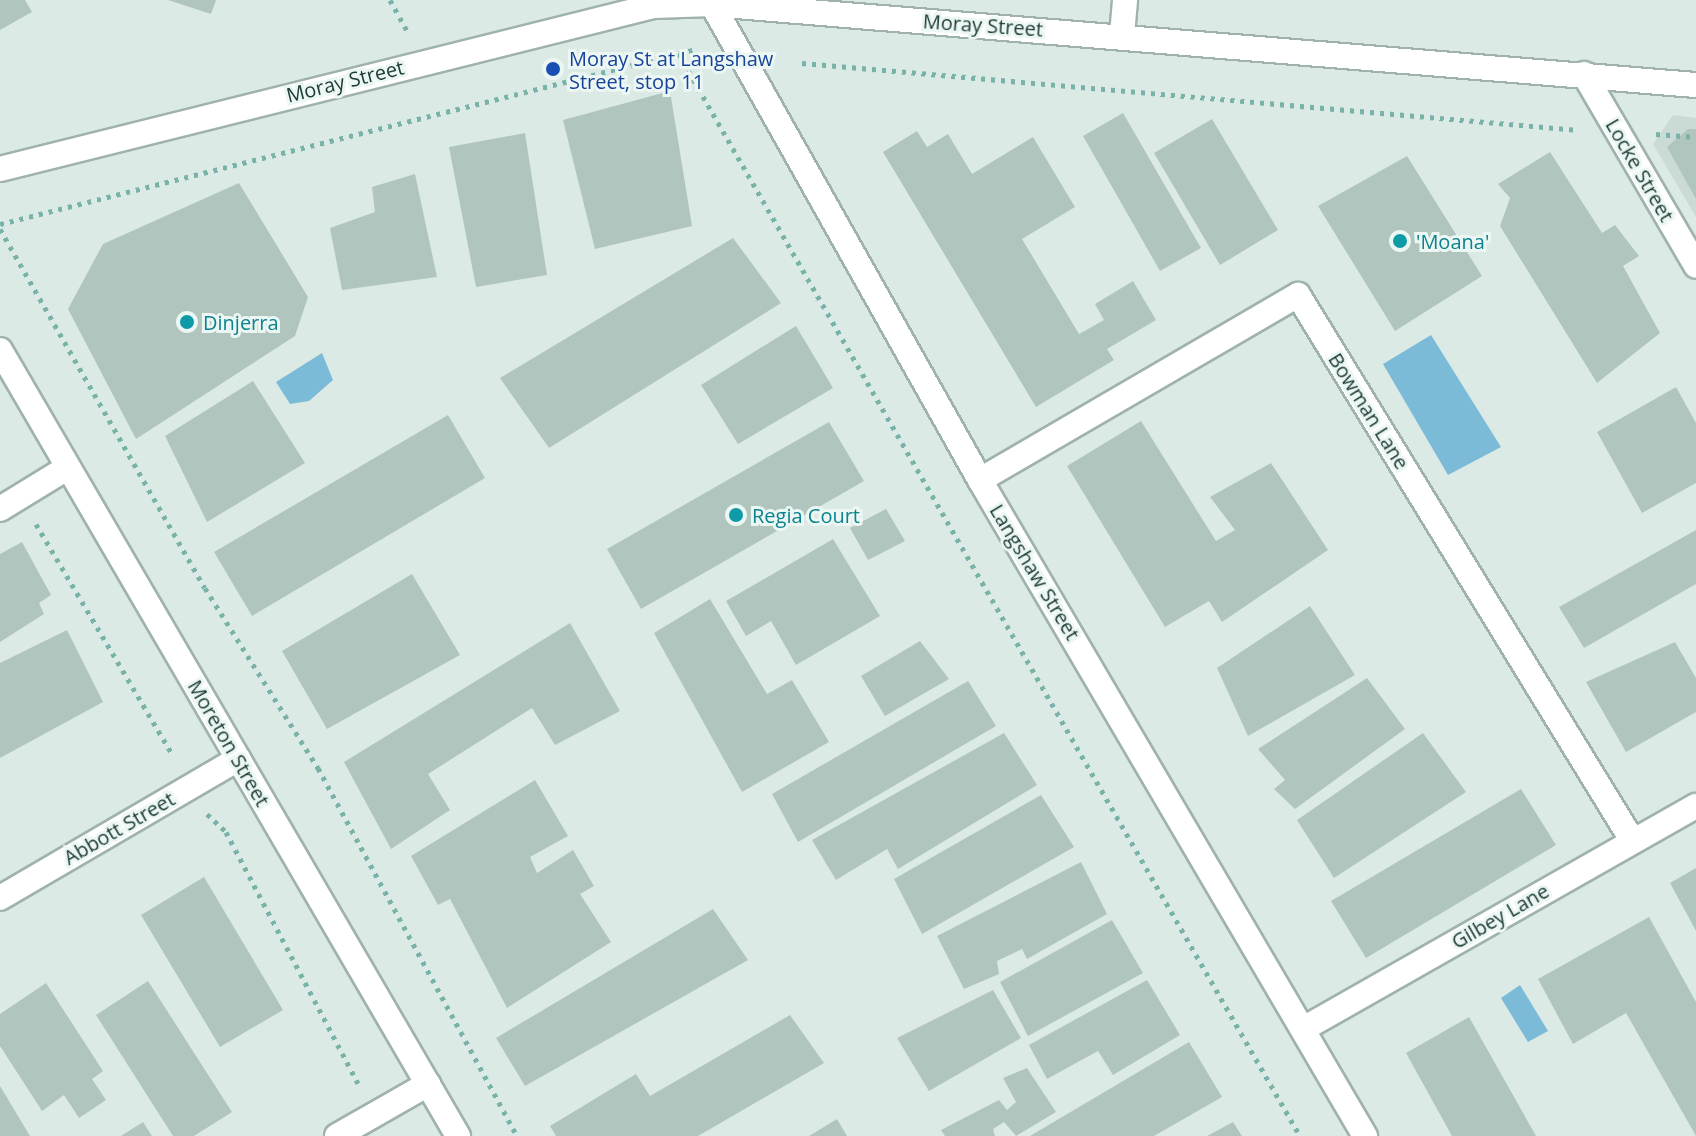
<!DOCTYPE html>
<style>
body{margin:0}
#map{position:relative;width:1696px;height:1136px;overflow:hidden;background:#dceae6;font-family:"Open Sans",sans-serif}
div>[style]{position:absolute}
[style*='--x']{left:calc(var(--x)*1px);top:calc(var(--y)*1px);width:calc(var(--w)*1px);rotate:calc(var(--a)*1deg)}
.built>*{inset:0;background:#cadad5}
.water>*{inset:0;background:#7cbbd7}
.building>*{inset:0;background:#b1c5bf}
.path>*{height:5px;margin-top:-2.5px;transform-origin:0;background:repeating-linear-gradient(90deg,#78b2a8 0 4px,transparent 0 10px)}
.roads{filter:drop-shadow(2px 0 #9fb2ae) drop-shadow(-2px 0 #9fb2ae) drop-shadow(0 2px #9fb2ae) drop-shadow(0 -2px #9fb2ae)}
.street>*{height:24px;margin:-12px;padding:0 12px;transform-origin:12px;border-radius:12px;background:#fff}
.dots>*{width:22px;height:22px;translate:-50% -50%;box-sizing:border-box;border:4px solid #ecf7f3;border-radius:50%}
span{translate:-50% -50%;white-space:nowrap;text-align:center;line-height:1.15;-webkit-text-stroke:6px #ecf7f3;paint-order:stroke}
.street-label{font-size:20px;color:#1c3a37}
.transit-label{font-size:20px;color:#164399}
.left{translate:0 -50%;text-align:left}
.culture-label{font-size:20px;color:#0d838f}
</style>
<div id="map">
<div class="built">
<div style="clip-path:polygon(1673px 115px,1696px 118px,1696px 217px,1653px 144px)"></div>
</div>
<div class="water">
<div style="clip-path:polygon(1431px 335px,1501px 447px,1448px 475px,1383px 364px)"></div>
<div style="clip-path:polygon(322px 353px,333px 380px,309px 401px,290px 404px,276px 382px)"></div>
<div style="clip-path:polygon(1520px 985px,1548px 1031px,1528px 1042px,1501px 998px)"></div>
</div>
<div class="building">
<div style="clip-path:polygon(0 0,25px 0,32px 12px,0 30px)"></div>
<div style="clip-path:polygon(168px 0,216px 0,211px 14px)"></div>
<div style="clip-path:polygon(670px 91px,692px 226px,595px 249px,563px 120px)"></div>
<div style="clip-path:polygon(1123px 113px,1201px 248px,1160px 271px,1083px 136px)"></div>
<div style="clip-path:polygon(1212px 119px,1278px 230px,1220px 265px,1154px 153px)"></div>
<div style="clip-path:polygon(1688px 129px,1696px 129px,1696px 199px,1667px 147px)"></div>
<div style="clip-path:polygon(917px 131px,927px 147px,948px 134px,972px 174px,1033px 137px,1075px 207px,1022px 239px,1079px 334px,1104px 320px,1095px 304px,1133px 281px,1156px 320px,1107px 349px,1114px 360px,1036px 407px,883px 152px)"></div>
<div style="clip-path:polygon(525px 133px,547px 275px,476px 287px,449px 147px)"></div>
<div style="clip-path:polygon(1550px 152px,1602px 233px,1615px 225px,1639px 256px,1623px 266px,1660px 333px,1597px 383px,1500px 226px,1510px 198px,1498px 184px)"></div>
<div style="clip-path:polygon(1407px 156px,1482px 276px,1395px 331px,1318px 206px)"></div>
<div style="clip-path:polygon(415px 174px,437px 277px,342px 290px,330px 228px,375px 212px,372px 187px)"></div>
<div style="clip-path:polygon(239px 183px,308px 297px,295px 336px,136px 439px,68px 309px,103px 244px)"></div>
<div style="clip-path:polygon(733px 238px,781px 303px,549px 448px,500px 378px)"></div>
<div style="clip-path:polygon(796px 326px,833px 388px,738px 444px,701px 385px)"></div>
<div style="clip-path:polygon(253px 381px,305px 463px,207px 522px,165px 436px)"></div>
<div style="clip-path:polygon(1676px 387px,1696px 423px,1696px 483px,1642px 513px,1597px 432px)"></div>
<div style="clip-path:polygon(448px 415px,485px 478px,252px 616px,214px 552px)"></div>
<div style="clip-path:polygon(1141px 421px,1216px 541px,1235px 530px,1210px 497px,1271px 463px,1328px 550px,1222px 622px,1209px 601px,1165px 627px,1067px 466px)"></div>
<div style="clip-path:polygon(829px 422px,864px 481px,641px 609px,607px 549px)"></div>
<div style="clip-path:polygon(886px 509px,905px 541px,868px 560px,850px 528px)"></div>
<div style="clip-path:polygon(1696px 530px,1696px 584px,1584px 648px,1559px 607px)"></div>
<div style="clip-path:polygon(833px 539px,880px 616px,796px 665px,771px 621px,746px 636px,726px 601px)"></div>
<div style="clip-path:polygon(22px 542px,51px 595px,39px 603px,44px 614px,0 642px,0 554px)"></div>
<div style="clip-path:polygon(412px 574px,460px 655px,327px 729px,282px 651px)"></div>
<div style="clip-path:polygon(710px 599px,767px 694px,792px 680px,829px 742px,742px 792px,654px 633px)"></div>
<div style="clip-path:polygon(1310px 606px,1355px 675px,1248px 736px,1217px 668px)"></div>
<div style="clip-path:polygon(570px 623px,620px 711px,555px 745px,532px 708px,428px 774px,450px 810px,391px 849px,344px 762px)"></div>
<div style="clip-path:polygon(67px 630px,103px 702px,0 758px,0 663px)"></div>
<div style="clip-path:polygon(920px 641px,949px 679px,885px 716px,861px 676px)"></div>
<div style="clip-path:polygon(1675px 642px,1696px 678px,1696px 712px,1626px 752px,1586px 682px)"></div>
<div style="clip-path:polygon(1367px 678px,1405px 729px,1295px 809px,1274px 789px,1285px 780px,1258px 749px)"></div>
<div style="clip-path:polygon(968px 681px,996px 726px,798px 842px,772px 794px)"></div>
<div style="clip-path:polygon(1004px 733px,1037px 785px,898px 869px,887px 849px,836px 880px,812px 840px)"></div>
<div style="clip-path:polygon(1423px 733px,1466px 792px,1334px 878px,1297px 820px)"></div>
<div style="clip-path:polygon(535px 780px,568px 836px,530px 857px,537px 873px,573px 850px,594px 886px,580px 894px,611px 942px,507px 1008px,450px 899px,438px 905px,411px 856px)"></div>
<div style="clip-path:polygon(1521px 789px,1556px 845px,1366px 958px,1331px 901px)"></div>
<div style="clip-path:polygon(1041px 795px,1074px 847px,922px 934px,894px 879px)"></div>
<div style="clip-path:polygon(1081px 862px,1107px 914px,1027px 959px,1022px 949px,997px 961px,999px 974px,964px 989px,937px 936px)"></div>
<div style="clip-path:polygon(1696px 868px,1696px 931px,1670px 883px)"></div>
<div style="clip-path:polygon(204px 877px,283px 1010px,220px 1047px,141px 915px)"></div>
<div style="clip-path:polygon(713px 909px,748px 960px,525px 1086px,496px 1038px)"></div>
<div style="clip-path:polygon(1649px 917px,1696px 1002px,1696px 1136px,1626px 1013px,1573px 1044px,1538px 979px)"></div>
<div style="clip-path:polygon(1112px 920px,1143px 973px,1028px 1036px,1000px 982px)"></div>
<div style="clip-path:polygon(1147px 980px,1180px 1035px,1113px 1075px,1098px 1051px,1047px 1079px,1029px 1045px)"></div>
<div style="clip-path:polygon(148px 981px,232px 1112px,194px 1136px,173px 1136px,96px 1015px)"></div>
<div style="clip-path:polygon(46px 983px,103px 1071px,92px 1079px,106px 1100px,79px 1118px,64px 1095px,42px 1111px,0 1046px,0 1014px)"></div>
<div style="clip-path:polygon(993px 990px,1021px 1038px,929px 1091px,897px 1038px)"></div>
<div style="clip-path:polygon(790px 1015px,824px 1063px,698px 1136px,556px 1136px,550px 1126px,636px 1074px,650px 1096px)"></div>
<div style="clip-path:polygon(1469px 1017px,1536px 1136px,1452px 1136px,1406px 1053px)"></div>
<div style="clip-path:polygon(1189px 1042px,1222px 1097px,1154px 1136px,1030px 1136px)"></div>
<div style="clip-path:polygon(1027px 1068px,1056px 1112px,1016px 1136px,1004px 1122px,993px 1129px,995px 1136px,945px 1136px,941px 1130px,999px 1100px,1007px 1110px,1016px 1102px,1003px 1078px)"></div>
<div style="clip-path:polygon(0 1086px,30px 1136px,0 1136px)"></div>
<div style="clip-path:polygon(837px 1119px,847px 1136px,809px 1136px)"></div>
<div style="clip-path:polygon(143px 1122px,152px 1136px,121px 1136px)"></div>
<div style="clip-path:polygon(1233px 1122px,1242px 1136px,1207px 1136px)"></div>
</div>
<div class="path">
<div style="--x:390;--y:0;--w:39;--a:61"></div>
<div style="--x:678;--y:53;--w:1249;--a:60.13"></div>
<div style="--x:802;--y:63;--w:779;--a:4.93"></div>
<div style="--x:1656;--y:134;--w:40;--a:4.3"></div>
<div style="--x:0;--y:224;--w:714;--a:-14.11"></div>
<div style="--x:0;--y:229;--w:413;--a:60.3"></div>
<div style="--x:205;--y:588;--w:213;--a:57.9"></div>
<div style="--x:318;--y:768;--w:418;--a:61.6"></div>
<div style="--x:36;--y:524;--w:269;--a:59.4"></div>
<div style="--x:207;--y:814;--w:26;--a:43"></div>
<div style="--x:226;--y:832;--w:284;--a:62.3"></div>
</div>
<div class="roads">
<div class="street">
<div style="--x:712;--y:4;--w:546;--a:60.62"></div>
<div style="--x:980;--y:480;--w:761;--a:59.59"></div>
<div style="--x:1122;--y:35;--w:35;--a:-85"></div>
<div style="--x:1584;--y:74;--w:222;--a:59.7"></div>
<div style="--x:0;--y:169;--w:674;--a:-14"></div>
<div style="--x:654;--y:6;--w:58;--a:-2"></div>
<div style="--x:712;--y:4;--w:987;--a:4.71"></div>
<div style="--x:0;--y:350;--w:910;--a:59.77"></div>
<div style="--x:980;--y:480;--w:368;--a:-30.2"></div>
<div style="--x:1298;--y:295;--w:639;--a:58.5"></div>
<div style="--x:0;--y:509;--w:79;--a:-31.5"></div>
<div style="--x:0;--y:898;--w:276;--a:-30.3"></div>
<div style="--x:1305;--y:1028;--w:450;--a:-29.6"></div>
<div style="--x:337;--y:1136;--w:105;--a:-29.7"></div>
</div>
</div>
<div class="dots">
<div style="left:553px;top:69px;background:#1a4fb4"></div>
<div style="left:1400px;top:241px;background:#0f9aa8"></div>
<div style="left:187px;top:322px;background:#0f9aa8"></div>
<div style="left:736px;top:515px;background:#0f9aa8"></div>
</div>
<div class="street-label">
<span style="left:983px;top:25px;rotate:4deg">Moray Street</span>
<span style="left:345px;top:81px;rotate:-14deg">Moray Street</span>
<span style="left:1640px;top:170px;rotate:60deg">Locke Street</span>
<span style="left:1369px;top:411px;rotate:58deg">Bowman Lane</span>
<span style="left:1035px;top:572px;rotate:59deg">Langshaw Street</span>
<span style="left:229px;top:743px;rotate:60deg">Moreton Street</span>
<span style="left:119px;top:828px;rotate:-30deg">Abbott Street</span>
<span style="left:1500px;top:916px;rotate:-30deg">Gilbey Lane</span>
</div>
<div class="transit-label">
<span class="left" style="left:569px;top:70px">Moray St at Langshaw<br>Street, stop 11</span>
</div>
<div class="culture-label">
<span class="left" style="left:1416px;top:241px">'Moana'</span>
<span class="left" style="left:203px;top:322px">Dinjerra</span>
<span class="left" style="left:752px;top:515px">Regia Court</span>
</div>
</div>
